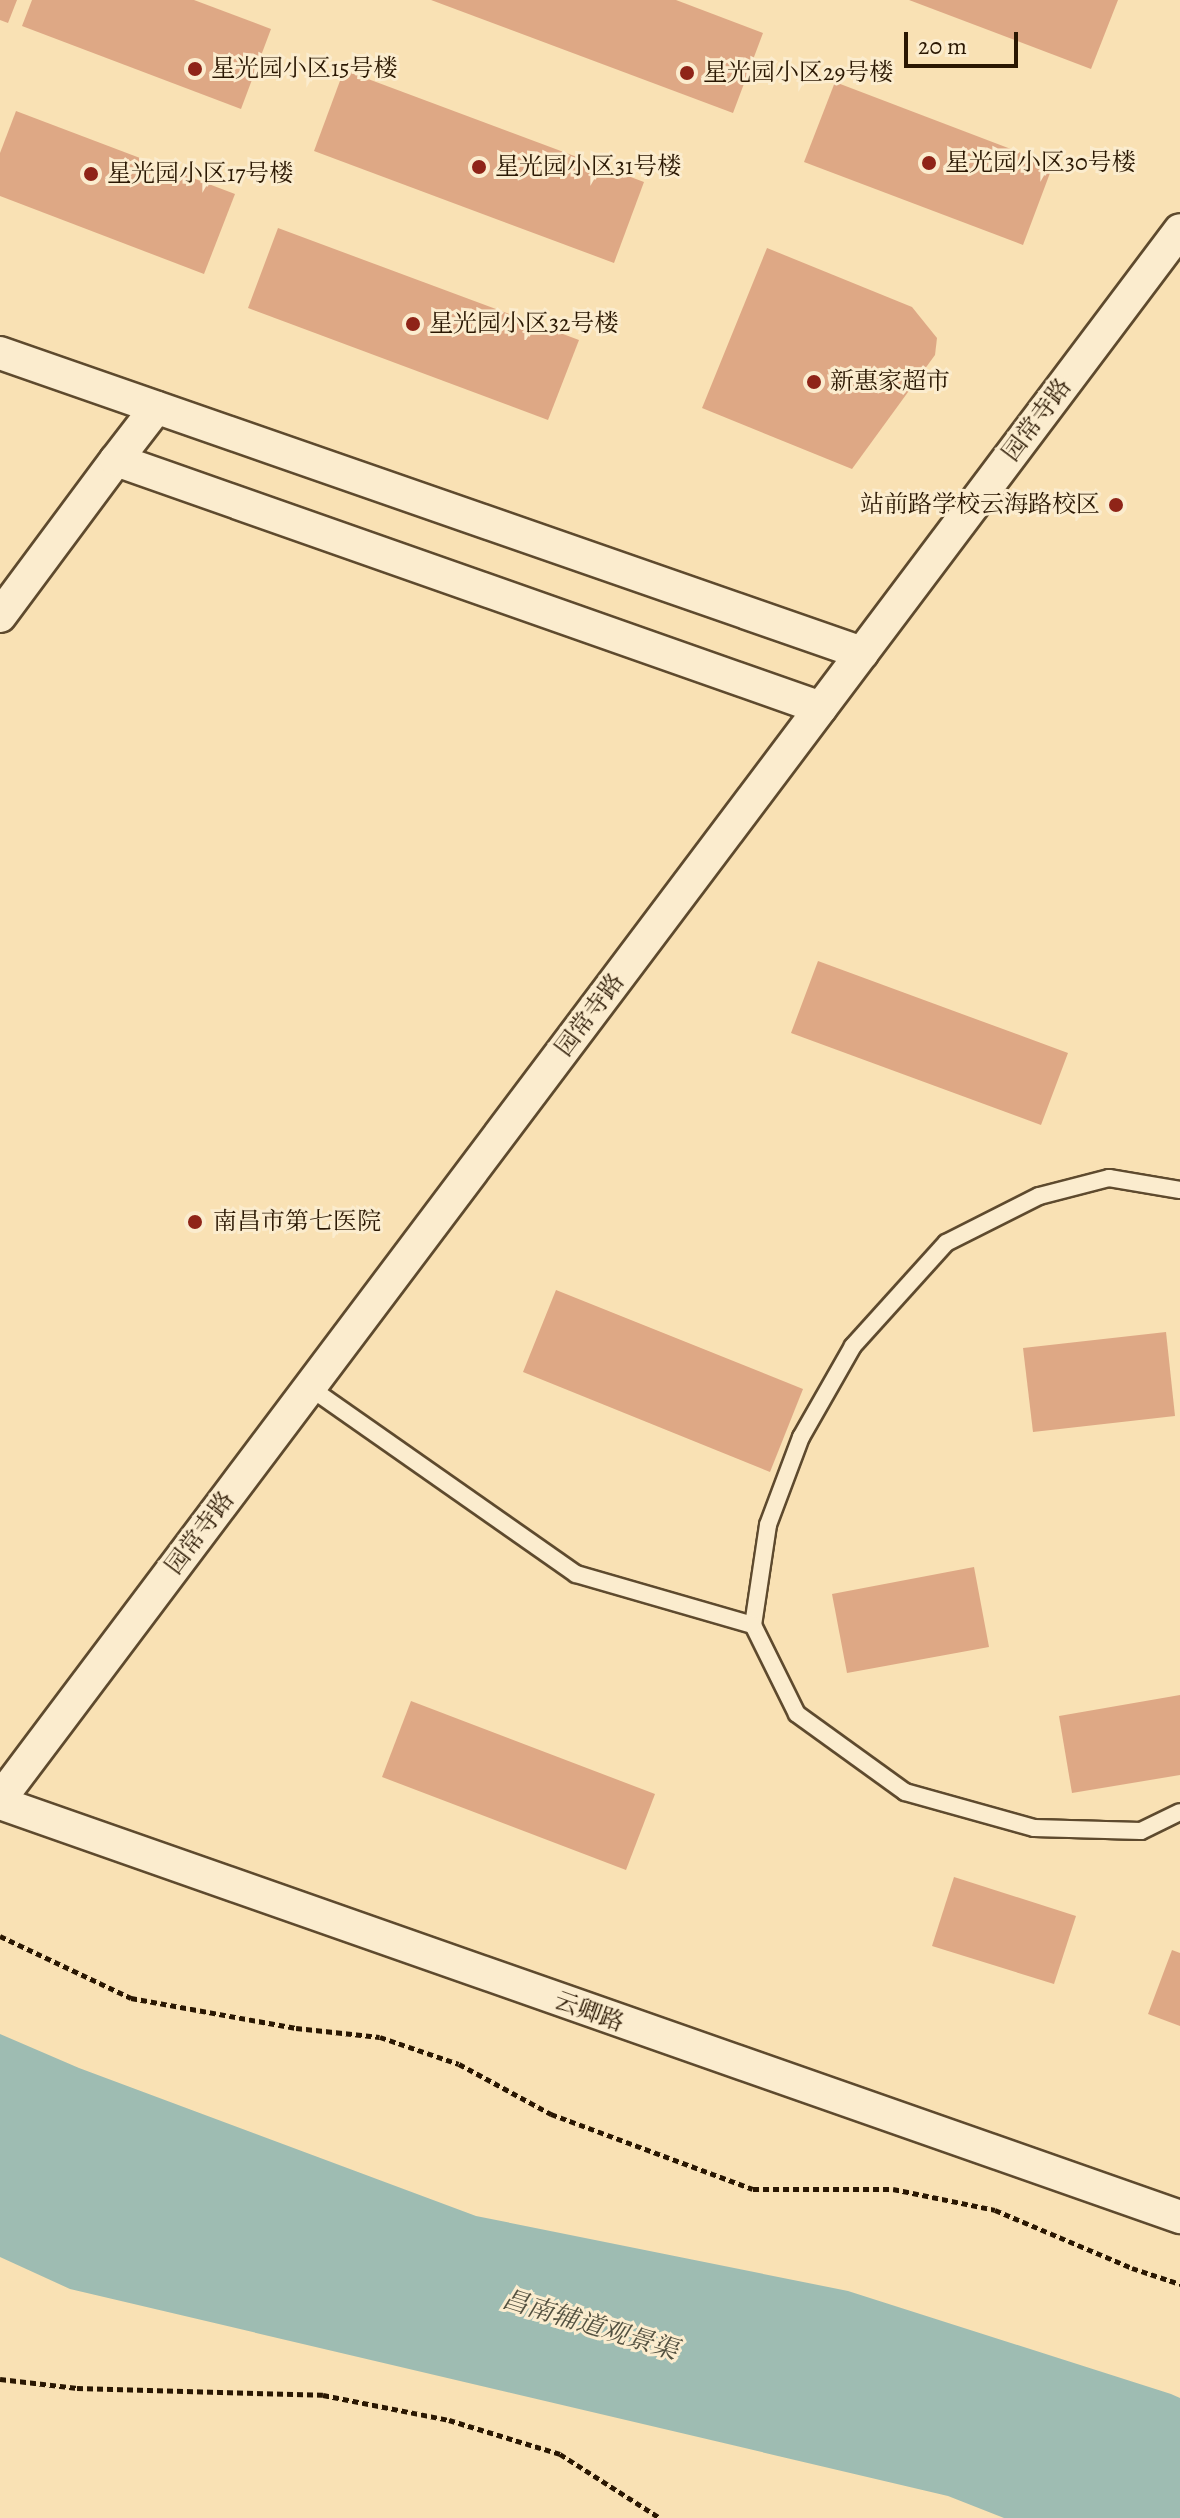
<!DOCTYPE html>
<meta charset="utf-8">
<style>
body{margin:0}
#map{position:relative;width:1180px;height:2518px;overflow:hidden;background:#f9e1b4;font-family:Alegreya,"Noto Serif SC",serif}
div>[style]{position:absolute}
[style*='--x']{left:calc(var(--x)*1px);top:calc(var(--y)*1px);width:calc(var(--w)*1px);rotate:calc(var(--a)*1deg)}
.water>*{inset:0;background:#9ebcb2}
.building>*{inset:0;background:#dea885}
.path>*{height:5px;margin-top:-2.5px;transform-origin:0;background:repeating-linear-gradient(90deg,#2a1702 0 6px,transparent 0 10px)}
.roads{filter:drop-shadow(2px 0 #5e4a2e) drop-shadow(-2px 0 #5e4a2e) drop-shadow(0 2px #5e4a2e) drop-shadow(0 -2px #5e4a2e)}
.service>*{height:16px;margin:-8px;padding:0 8px;transform-origin:8px;border-radius:8px;background:#fbecce}
.minor>*{height:32px;margin:-16px;padding:0 16px;transform-origin:16px;border-radius:16px;background:#fbecce}
.dots>*{width:22px;height:22px;translate:-50% -50%;box-sizing:border-box;border:4px solid #fbecce;border-radius:50%}
span{translate:-50% -50%;white-space:nowrap;text-align:center;line-height:1.15;-webkit-text-stroke:6px #fbecce;paint-order:stroke}
.poi-label{font-size:24px;color:#2a1702}
.left{translate:0 -50%;text-align:left}
.right{translate:-100% -50%;text-align:right}
.street-label{font-size:24px;color:#2a1702}
.water-label{font-size:26px;color:#535140;font-style:italic}
.scale{position:absolute;left:904px;top:32px;width:114px;height:36px;box-sizing:border-box;border:4px solid #2a1702;border-top:0;padding-left:10px;font-size:24px;line-height:28px;white-space:nowrap;color:#2a1702;-webkit-text-stroke:6px #fbecce;paint-order:stroke}
</style>
<div id="map">
<div class="water">
<div style="clip-path:polygon(0 2034px,79px 2068px,476px 2216px,848px 2291px,1171px 2394px,1180px 2398px,1180px 2518px,1004px 2518px,948px 2496px,70px 2289px,0 2257px)"></div>
</div>
<div class="building">
<div style="clip-path:polygon(0 0,17px 0,8px 23px,0 20px)"></div>
<div style="clip-path:polygon(32px 0,194px 0,271px 29px,241px 109px,22px 26px)"></div>
<div style="clip-path:polygon(431px 0,676px 0,763px 33px,733px 113px)"></div>
<div style="clip-path:polygon(909px 0,1118px 0,1091px 69px)"></div>
<div style="clip-path:polygon(344px 70px,644px 182px,614px 263px,314px 151px)"></div>
<div style="clip-path:polygon(835px 82px,1053px 165px,1023px 245px,804px 162px)"></div>
<div style="clip-path:polygon(16px 111px,235px 194px,204px 274px,0 196px,0 153px)"></div>
<div style="clip-path:polygon(278px 228px,579px 340px,548px 420px,248px 308px)"></div>
<div style="clip-path:polygon(767px 248px,912px 307px,937px 338px,935px 355px,852px 469px,702px 408px)"></div>
<div style="clip-path:polygon(818px 961px,1068px 1053px,1041px 1125px,791px 1033px)"></div>
<div style="clip-path:polygon(556px 1290px,803px 1389px,770px 1472px,523px 1372px)"></div>
<div style="clip-path:polygon(1166px 1332px,1175px 1416px,1033px 1432px,1023px 1348px)"></div>
<div style="clip-path:polygon(974px 1567px,989px 1647px,847px 1673px,832px 1594px)"></div>
<div style="clip-path:polygon(1180px 1695px,1180px 1775px,1072px 1793px,1059px 1716px)"></div>
<div style="clip-path:polygon(411px 1701px,655px 1794px,626px 1870px,382px 1777px)"></div>
<div style="clip-path:polygon(954px 1877px,1076px 1916px,1054px 1984px,932px 1946px)"></div>
<div style="clip-path:polygon(1172px 1950px,1180px 1953px,1180px 2026px,1148px 2014px)"></div>
</div>
<div class="path">
<div style="--x:0;--y:1936;--w:145;--a:25.3"></div>
<div style="--x:131;--y:1998;--w:168;--a:10.3"></div>
<div style="--x:296;--y:2028;--w:84;--a:6.1"></div>
<div style="--x:380;--y:2037;--w:83;--a:18.9"></div>
<div style="--x:459;--y:2064;--w:105;--a:28.5"></div>
<div style="--x:551;--y:2114;--w:215;--a:20.4"></div>
<div style="--x:753;--y:2189;--w:140;--a:0"></div>
<div style="--x:893;--y:2189;--w:104;--a:11.6"></div>
<div style="--x:995;--y:2210;--w:149;--a:22.9"></div>
<div style="--x:1132;--y:2268;--w:51;--a:18.4"></div>
<div style="--x:0;--y:2379;--w:78;--a:6.7"></div>
<div style="--x:77;--y:2388;--w:246;--a:1.6"></div>
<div style="--x:323;--y:2395;--w:128;--a:11.2"></div>
<div style="--x:449;--y:2420;--w:116;--a:17"></div>
<div style="--x:560;--y:2454;--w:119;--a:32.6"></div>
</div>
<div class="roads">
<div class="service">
<div style="--x:1180;--y:1190;--w:72;--a:-170.4"></div>
<div style="--x:1109;--y:1178;--w:72;--a:165.6"></div>
<div style="--x:1039;--y:1196;--w:104;--a:153.2"></div>
<div style="--x:946;--y:1243;--w:139;--a:132.1"></div>
<div style="--x:853;--y:1346;--w:105;--a:119.7"></div>
<div style="--x:801;--y:1437;--w:94;--a:110.6"></div>
<div style="--x:768;--y:1525;--w:101;--a:98.5"></div>
<div style="--x:753;--y:1625;--w:99;--a:63.7"></div>
<div style="--x:797;--y:1714;--w:133;--a:35.8"></div>
<div style="--x:905;--y:1792;--w:134;--a:15.6"></div>
<div style="--x:1034;--y:1828;--w:107;--a:1.6"></div>
<div style="--x:1141;--y:1831;--w:43;--a:-26"></div>
<div style="--x:309;--y:1387;--w:326;--a:35"></div>
<div style="--x:576;--y:1574;--w:184;--a:16.1"></div>
</div>
<div class="minor">
<div style="--x:0;--y:353;--w:913;--a:19.19"></div>
<div style="--x:116;--y:460;--w:66;--a:-52.4"></div>
<div style="--x:0;--y:616;--w:194;--a:-53.4"></div>
<div style="--x:116;--y:460;--w:747;--a:19.38"></div>
<div style="--x:0;--y:1799;--w:1963;--a:-53.05"></div>
<div style="--x:0;--y:1803;--w:1251;--a:19.33"></div>
</div>
</div>
<div class="dots">
<div style="left:195px;top:69px;background:#8f2418"></div>
<div style="left:687px;top:73px;background:#8f2418"></div>
<div style="left:929px;top:163px;background:#8f2418"></div>
<div style="left:479px;top:167px;background:#8f2418"></div>
<div style="left:91px;top:174px;background:#8f2418"></div>
<div style="left:413px;top:324px;background:#8f2418"></div>
<div style="left:814px;top:382px;background:#8f2418"></div>
<div style="left:1116px;top:505px;background:#8f2418"></div>
<div style="left:195px;top:1222px;background:#8f2418"></div>
</div>
<div class="poi-label">
<span class="left" style="left:211px;top:69px">星光园小区15号楼</span>
<span class="left" style="left:703px;top:73px">星光园小区29号楼</span>
<span class="left" style="left:945px;top:163px">星光园小区30号楼</span>
<span class="left" style="left:495px;top:167px">星光园小区31号楼</span>
<span class="left" style="left:107px;top:174px">星光园小区17号楼</span>
<span class="left" style="left:429px;top:324px">星光园小区32号楼</span>
<span class="left" style="left:830px;top:382px">新惠家超市</span>
<span class="right" style="left:1100px;top:505px">站前路学校云海路校区</span>
<span class="left" style="left:213px;top:1222px">南昌市第七医院</span>
</div>
<div class="street-label">
<span style="left:1037px;top:420px;rotate:-53deg">园常寺路</span>
<span style="left:590px;top:1015px;rotate:-53deg">园常寺路</span>
<span style="left:200px;top:1533px;rotate:-53deg">园常寺路</span>
<span style="left:589px;top:2012px;rotate:20deg">云卿路</span>
</div>
<div class="water-label">
<span style="left:590px;top:2325px;rotate:17deg">昌南辅道观景渠</span>
</div>
<div class="scale">20 m</div>
</div>
